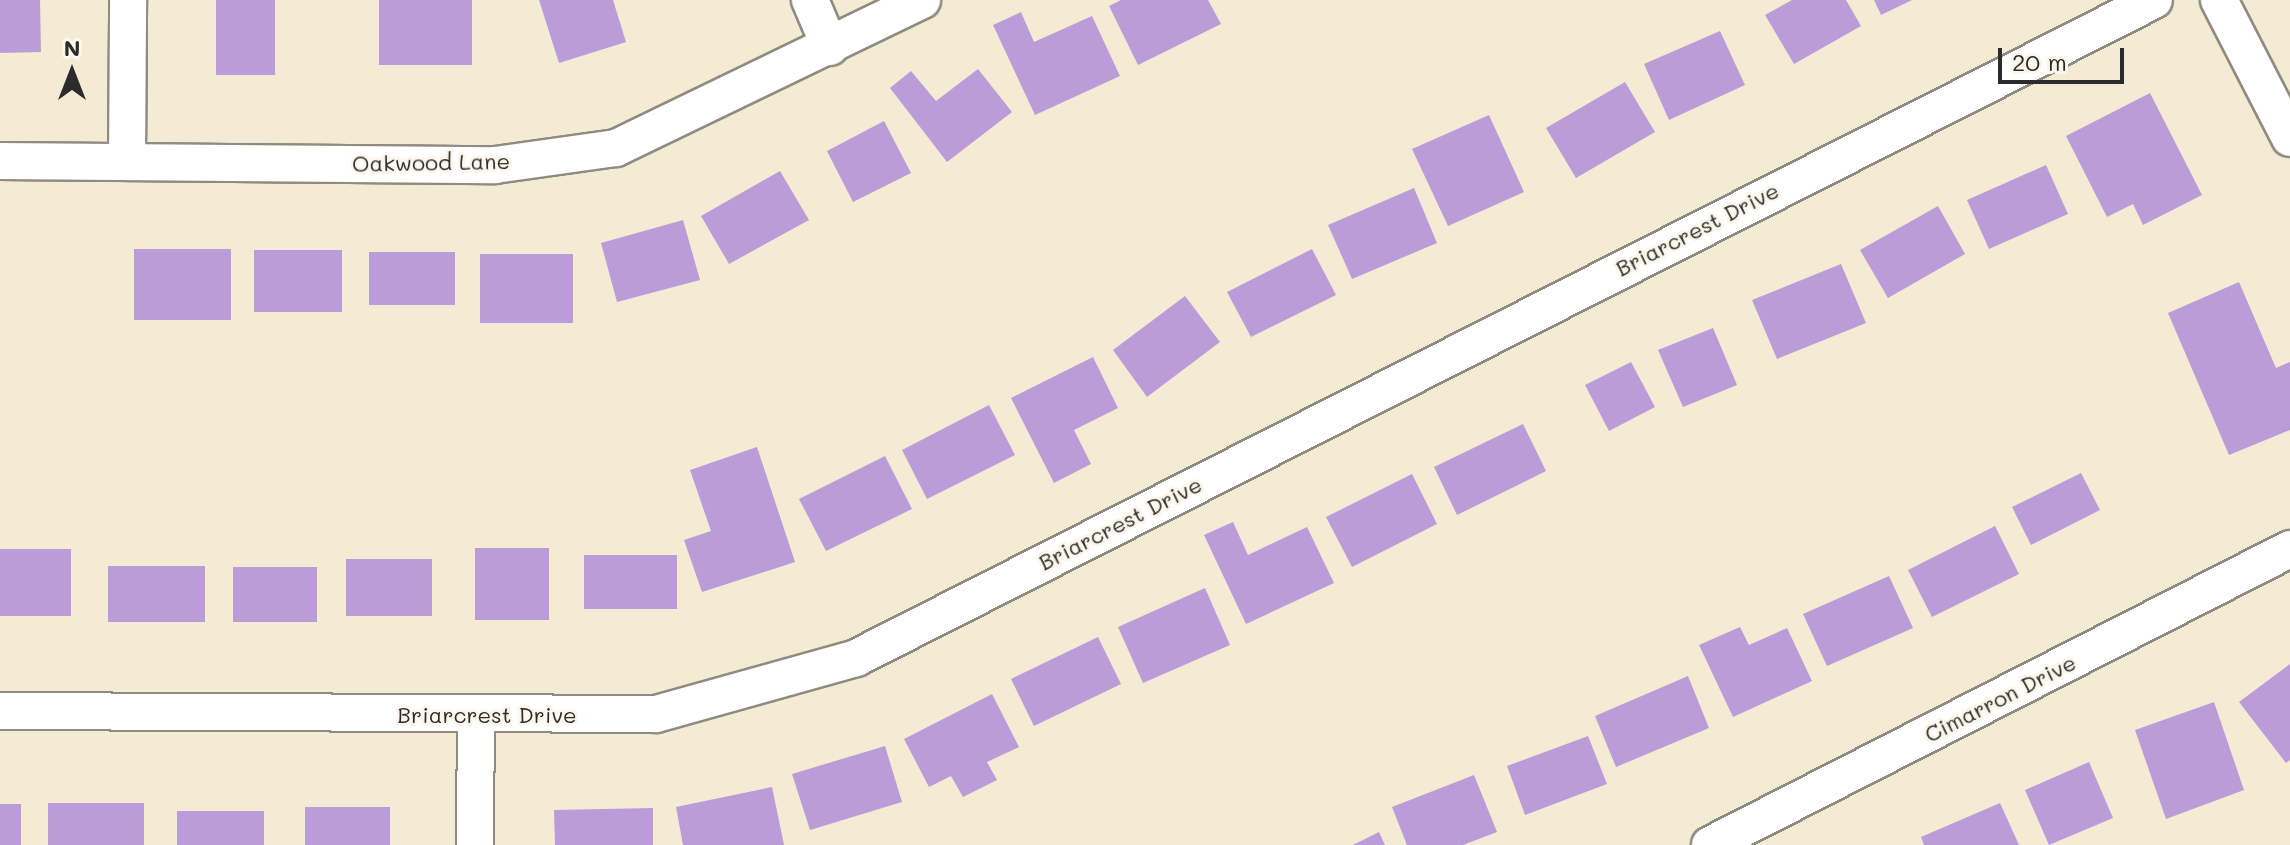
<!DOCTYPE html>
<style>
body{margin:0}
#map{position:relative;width:2290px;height:845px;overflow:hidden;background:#f3ebd4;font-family:Mali,sans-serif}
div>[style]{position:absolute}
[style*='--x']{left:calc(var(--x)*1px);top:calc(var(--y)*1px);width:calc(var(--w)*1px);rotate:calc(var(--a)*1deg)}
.building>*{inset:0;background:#bb9cd8}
.roads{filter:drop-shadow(2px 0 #8f8b80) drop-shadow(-2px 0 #8f8b80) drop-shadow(0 2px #8f8b80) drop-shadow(0 -2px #8f8b80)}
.street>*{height:36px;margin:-18px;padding:0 18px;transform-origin:18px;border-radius:18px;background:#fff}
span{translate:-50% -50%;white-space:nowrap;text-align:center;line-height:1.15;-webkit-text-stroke:6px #fbf7ec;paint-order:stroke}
.street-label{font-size:22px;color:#2b2b2b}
.north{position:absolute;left:32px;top:32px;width:80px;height:80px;-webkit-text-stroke:6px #fbf7ec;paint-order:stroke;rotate:0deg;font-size:22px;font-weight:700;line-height:32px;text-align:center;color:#2b2b2b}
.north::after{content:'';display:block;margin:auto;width:28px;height:36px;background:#2b2b2b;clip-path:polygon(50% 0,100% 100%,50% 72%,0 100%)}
.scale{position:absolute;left:1998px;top:48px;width:126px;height:36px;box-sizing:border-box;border:4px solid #2b2b2b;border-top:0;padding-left:10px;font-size:24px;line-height:28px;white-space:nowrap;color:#2b2b2b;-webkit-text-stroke:6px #fbf7ec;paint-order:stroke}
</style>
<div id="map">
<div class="building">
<div style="clip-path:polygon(0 0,40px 0,41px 52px,0 53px)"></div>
<div style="clip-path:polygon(216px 0,275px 0,275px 75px,216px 75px)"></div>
<div style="clip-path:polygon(379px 0,472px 0,472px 65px,379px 65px)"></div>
<div style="clip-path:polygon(539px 0,613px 0,626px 42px,559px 63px)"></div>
<div style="clip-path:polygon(1121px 0,1208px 0,1221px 24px,1138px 65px,1109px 6px)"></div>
<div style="clip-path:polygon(1792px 0,1846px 0,1861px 26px,1794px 64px,1765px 15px)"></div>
<div style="clip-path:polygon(1874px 0,1912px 0,1881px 15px)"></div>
<div style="clip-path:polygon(1021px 12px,1034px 42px,1092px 16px,1120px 76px,1035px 115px,993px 25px)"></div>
<div style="clip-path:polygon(1720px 31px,1745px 85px,1669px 120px,1644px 64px)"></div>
<div style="clip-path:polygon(978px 69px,1012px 112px,947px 162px,890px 88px,911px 71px,936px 101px)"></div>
<div style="clip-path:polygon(1625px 82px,1655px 132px,1576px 178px,1546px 128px)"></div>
<div style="clip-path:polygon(2150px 93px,2202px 195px,2143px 225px,2133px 204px,2107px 217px,2066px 136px)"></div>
<div style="clip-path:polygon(1489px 115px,1524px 192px,1448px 226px,1412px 149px)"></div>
<div style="clip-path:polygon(884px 121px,911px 173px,853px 202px,827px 151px)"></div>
<div style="clip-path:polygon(2046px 165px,2068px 214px,1989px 249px,1967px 200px)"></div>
<div style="clip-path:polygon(780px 171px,809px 220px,729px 264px,701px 216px)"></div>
<div style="clip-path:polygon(1414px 188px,1437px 243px,1352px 279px,1328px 225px)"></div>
<div style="clip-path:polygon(1938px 206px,1965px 254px,1888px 298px,1860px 250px)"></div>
<div style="clip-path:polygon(683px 220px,700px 280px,617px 302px,601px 243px)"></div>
<div style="clip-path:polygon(134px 249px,231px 249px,231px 320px,134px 320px)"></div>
<div style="clip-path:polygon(1312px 249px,1336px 295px,1251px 337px,1227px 292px)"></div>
<div style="clip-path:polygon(254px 250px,342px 250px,342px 312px,254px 312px)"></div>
<div style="clip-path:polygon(369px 252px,455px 252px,455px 305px,369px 305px)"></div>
<div style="clip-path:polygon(480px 254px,573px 254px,573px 323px,480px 323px)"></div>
<div style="clip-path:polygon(1841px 264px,1866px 323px,1777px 359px,1752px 300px)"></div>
<div style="clip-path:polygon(2239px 282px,2276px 368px,2290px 362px,2290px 430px,2229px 455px,2168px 313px)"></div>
<div style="clip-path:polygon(1185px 296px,1220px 342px,1147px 397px,1113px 350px)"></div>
<div style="clip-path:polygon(1713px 328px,1737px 385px,1683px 407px,1658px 350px)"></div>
<div style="clip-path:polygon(1093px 357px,1118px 408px,1074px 430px,1091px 464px,1054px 483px,1011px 398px)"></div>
<div style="clip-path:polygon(1631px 362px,1655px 407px,1609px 431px,1585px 385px)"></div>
<div style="clip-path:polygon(989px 405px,1015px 455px,927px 499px,902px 450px)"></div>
<div style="clip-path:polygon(1523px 424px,1546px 471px,1457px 515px,1434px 467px)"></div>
<div style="clip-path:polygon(757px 447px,795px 562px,702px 592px,684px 540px,711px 531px,690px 470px)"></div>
<div style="clip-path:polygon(885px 456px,912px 509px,826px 551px,799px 499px)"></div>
<div style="clip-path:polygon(2081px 473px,2100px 510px,2031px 545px,2012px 507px)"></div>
<div style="clip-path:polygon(1412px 474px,1437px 524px,1352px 567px,1326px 517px)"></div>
<div style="clip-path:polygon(1233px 522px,1248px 555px,1307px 527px,1334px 583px,1246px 624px,1204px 535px)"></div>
<div style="clip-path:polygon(1995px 526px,2019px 574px,1932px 617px,1908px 570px)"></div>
<div style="clip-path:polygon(475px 548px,549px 548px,549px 620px,475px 620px)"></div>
<div style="clip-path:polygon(0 549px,71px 549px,71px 616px,0 616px)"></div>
<div style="clip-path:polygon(584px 555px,677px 555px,677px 609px,584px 609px)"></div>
<div style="clip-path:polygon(346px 559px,432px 559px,432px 616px,346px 616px)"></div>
<div style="clip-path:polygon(108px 566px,205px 566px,205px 622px,108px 622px)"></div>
<div style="clip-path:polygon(233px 567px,317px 567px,317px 622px,233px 622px)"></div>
<div style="clip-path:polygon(1889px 576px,1913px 628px,1827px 666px,1803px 614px)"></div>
<div style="clip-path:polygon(1205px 588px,1230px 645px,1143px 683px,1118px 627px)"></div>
<div style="clip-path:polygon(1740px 627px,1749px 645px,1787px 628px,1812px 681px,1733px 717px,1699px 645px)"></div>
<div style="clip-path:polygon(1098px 637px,1121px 684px,1034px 726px,1011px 679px)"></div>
<div style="clip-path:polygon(2290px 664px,2290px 760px,2286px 763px,2239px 702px)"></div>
<div style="clip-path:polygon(1688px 676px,1709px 728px,1616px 767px,1595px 716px)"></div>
<div style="clip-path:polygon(992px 694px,1019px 747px,987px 762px,997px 780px,963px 797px,951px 776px,929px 787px,904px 739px)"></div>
<div style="clip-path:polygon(2214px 702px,2244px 790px,2166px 819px,2135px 730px)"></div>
<div style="clip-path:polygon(1588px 736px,1607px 784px,1525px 815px,1507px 766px)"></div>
<div style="clip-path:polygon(885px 746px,902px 802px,810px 830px,792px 774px)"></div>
<div style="clip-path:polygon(2089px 762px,2113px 818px,2049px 845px,2025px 790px)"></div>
<div style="clip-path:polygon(1474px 775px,1497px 832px,1463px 845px,1407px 845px,1392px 807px)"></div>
<div style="clip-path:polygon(772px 787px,784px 845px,683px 845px,676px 807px)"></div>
<div style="clip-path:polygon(48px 803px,144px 803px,144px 845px,48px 845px)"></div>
<div style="clip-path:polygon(2000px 803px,2019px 845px,1924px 845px,1921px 837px)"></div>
<div style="clip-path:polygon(0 804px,21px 804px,21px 845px,0 845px)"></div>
<div style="clip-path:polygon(305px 807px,390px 807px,390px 845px,305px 845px)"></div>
<div style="clip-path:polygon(653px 808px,653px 845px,555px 845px,554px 810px)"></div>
<div style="clip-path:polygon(177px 811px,264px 811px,264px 845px,177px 845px)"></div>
<div style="clip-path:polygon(1379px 832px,1385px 845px,1353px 845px)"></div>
</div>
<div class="roads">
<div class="street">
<div style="--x:810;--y:0;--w:51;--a:66.9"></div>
<div style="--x:2219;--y:0;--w:155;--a:62.8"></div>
<div style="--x:0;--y:161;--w:495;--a:0.5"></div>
<div style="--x:495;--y:165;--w:122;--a:-8"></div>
<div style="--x:616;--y:148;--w:340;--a:-25.8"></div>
<div style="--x:127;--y:162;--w:162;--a:-89.6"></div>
<div style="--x:0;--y:711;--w:656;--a:0.26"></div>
<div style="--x:656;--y:714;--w:208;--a:-15.6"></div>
<div style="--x:856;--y:658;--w:1455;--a:-26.88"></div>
<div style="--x:475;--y:845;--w:129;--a:-89.6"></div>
<div style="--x:1710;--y:845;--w:651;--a:-27.04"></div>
</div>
</div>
<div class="street-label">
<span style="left:431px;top:162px;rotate:-1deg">Oakwood Lane</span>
<span style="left:1697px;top:229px;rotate:-27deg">Briarcrest Drive</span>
<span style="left:1120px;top:523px;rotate:-27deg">Briarcrest Drive</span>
<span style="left:2000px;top:698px;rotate:-27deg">Cimarron Drive</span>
<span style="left:487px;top:715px">Briarcrest Drive</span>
</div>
<div class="north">N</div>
<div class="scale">20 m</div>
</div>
